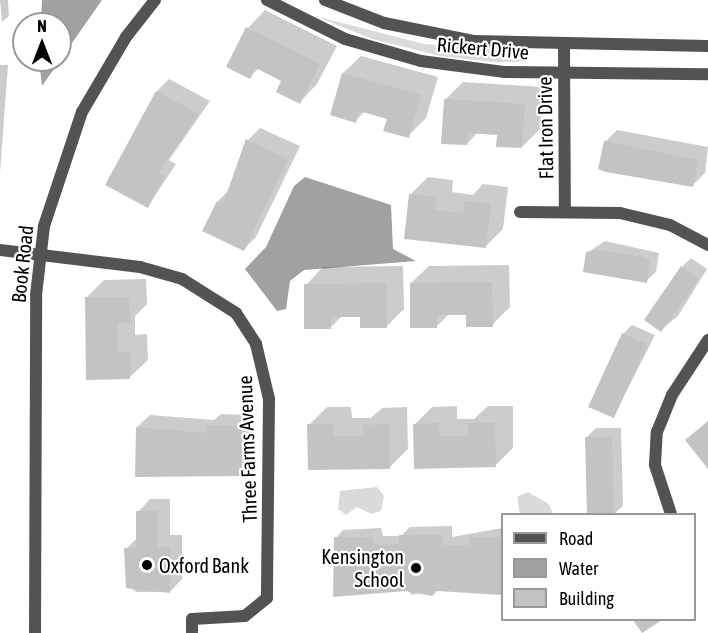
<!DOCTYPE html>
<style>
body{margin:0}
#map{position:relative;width:708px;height:633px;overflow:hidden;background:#fff;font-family:"Asap Condensed",sans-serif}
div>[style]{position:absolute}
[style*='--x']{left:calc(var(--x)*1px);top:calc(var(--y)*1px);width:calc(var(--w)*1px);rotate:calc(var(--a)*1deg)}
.green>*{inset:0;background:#dadada}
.water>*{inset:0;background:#a1a1a1}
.shadow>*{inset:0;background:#0003}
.building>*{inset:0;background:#c3c3c3}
.minor>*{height:12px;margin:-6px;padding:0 6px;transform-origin:6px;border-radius:6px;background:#535353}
.tertiary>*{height:12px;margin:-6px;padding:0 6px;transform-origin:6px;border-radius:6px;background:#535353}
.dots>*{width:16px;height:16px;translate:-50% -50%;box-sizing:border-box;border:3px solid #fff;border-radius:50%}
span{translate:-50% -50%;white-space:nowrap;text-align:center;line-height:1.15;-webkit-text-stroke:4.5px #fff;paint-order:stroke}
.street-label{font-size:20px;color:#000}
.poi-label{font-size:20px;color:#000}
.right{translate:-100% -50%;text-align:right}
.left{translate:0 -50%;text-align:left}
.legend{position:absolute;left:501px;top:513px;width:195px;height:108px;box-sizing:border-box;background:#fff;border:2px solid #999;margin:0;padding:8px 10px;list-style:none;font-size:18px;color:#000}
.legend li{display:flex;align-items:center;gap:12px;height:30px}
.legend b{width:30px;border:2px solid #999}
.north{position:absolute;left:12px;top:12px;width:60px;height:60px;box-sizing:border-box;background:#fff;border:2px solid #999;border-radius:50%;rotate:0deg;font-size:16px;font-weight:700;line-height:24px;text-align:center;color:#000}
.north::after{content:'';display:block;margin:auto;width:21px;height:27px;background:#000;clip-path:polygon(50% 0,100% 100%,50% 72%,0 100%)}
</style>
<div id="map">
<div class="green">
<div style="clip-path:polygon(315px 16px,424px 44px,521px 51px,524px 57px,519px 62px,494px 62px,440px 56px,372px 39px)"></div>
<div style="clip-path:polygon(377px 487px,384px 496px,381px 511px,371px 514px,357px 507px,346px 515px,338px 509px,340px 491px)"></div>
<div style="clip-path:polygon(528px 492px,549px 504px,553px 514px,520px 514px,517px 497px)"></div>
</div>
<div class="water">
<div style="clip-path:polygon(42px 0,102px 0,42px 86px,39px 60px,60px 60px,60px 24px,41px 24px)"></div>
<div style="clip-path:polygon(305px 177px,391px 205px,393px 249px,416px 261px,304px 270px,290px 281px,286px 309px,277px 311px,245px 269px,266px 247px,294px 186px)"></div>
</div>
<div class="shadow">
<div style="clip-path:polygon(0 0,8px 0,9px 16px,2px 22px)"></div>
<div style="clip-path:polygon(265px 10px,337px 46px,317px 84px,300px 102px,283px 80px,259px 68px,250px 77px,248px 28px)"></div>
<div style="clip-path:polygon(361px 56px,438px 77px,426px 118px,408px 136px,389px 118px,365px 111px,355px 121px,343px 73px)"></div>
<div style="clip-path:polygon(0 65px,8px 65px,0 173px)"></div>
<div style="clip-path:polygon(169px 79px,210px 101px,169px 160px,176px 164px,148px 206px,107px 184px,157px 91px)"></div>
<div style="clip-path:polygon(463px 82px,542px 87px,540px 129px,522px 147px,499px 134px,478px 132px,467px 144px,445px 100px)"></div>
<div style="clip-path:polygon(260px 128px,300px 146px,256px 237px,244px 249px,218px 201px,230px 189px,248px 140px)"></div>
<div style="clip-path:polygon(617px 130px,708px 147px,705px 173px,692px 186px,605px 142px)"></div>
<div style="clip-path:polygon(428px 177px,453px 180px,452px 192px,473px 195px,483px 184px,508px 187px,503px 229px,485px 247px,410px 195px)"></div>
<div style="clip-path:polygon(605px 241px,659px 253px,656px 272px,646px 281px,587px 253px)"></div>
<div style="clip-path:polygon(691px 258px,707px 269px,678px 316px,661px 330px,682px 267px)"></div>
<div style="clip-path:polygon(509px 265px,510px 307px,492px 325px,467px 313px,449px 314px,437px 326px,411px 283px,429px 266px)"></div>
<div style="clip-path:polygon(403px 266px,404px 309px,386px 327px,361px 315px,342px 316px,331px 327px,306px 285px,323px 267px)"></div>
<div style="clip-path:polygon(146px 279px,147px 304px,135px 316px,135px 335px,147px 334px,148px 360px,130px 377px,86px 298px,104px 280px)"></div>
<div style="clip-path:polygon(632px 325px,655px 335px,614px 416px,623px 334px)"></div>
<div style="clip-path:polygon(457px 406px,457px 419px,474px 419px,488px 406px,513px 406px,513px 448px,495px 466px,415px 424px,432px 407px)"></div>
<div style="clip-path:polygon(327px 407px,351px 407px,352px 418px,371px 418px,382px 408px,407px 407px,408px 449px,390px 467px,309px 425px)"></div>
<div style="clip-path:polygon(221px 414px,252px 415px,254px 462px,242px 474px,137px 427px,150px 415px,214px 420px)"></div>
<div style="clip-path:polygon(596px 428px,621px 428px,623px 506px,614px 514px,588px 514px,586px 438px)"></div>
<div style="clip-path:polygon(150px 499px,170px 499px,170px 535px,182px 535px,182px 579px,170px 592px,136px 592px,126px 584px,126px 549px,138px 537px,138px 512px)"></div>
<div style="clip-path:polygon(452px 526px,452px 537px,502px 528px,502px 593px,437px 589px,412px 595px,407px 590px,334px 596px,334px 540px,343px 530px,381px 528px,383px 536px,401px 536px,410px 527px)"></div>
</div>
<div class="building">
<div style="clip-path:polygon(246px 27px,320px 64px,300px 104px,276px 92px,281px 81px,256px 68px,250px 79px,226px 67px)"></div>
<div style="clip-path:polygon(342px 73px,421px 95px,409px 138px,383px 131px,387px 119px,359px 111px,356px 123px,330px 115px)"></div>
<div style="clip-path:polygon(156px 91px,199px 114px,158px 173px,165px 176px,148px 208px,105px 185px)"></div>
<div style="clip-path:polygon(444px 99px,525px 104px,522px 148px,496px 147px,497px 135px,468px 133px,467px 145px,441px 144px)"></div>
<div style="clip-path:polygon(246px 139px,288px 159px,244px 251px,202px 231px,217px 201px,223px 204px)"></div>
<div style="clip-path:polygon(604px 141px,698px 160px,693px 187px,606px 172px,598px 169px)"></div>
<div style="clip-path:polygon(409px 194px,436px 197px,435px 210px,463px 213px,464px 201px,491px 204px,486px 248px,404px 239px)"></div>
<div style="clip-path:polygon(595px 250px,643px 257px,650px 262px,647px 283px,583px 272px,586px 252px)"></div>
<div style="clip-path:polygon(681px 266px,699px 279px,661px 332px,644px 320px)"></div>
<div style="clip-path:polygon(492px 282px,493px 327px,466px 327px,466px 315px,437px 315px,437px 328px,410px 328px,410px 283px)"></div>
<div style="clip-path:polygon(386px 283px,387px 328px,360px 328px,360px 317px,331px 317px,331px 329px,304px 329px,304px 284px)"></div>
<div style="clip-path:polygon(85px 297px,129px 297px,130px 323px,118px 323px,118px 352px,130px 352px,130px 379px,86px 380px)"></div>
<div style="clip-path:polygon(622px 333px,647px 344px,614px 418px,588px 407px)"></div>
<div style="clip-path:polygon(708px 421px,708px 469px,685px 440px)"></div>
<div style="clip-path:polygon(439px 423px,440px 436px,468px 436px,468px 423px,495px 423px,496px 467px,414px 469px,413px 424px)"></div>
<div style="clip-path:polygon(307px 424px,334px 424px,334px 436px,363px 436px,363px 425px,390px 424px,390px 469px,308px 470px)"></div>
<div style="clip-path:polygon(207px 425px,242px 426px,242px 476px,135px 477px,136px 427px,206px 433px)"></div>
<div style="clip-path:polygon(585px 437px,612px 437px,614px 514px,587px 514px)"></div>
<div style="clip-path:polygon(136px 511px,158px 511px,158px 547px,170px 547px,170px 593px,126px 588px,124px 548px,136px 548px)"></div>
<div style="clip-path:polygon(399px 535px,443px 535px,443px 545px,469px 545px,469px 537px,502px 537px,502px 595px,437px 591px,432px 596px,406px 591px,333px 597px,334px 537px,372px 537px,374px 545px,399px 544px)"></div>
<div style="clip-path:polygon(633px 620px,662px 620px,642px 633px)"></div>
</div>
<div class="minor">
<div style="--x:564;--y:45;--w:166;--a:89.7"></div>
<div style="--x:520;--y:212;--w:100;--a:0.6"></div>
<div style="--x:620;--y:213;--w:51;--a:13.5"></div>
<div style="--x:670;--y:225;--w:43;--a:27.8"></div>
<div style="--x:0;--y:250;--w:141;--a:6.9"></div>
<div style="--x:140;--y:267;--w:44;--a:15.9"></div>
<div style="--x:182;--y:279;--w:64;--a:32.2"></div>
<div style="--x:236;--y:313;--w:37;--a:57"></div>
<div style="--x:256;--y:344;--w:57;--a:76.7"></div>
<div style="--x:269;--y:399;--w:199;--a:90.6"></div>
<div style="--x:267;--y:598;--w:28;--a:141"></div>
<div style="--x:245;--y:616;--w:53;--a:176.8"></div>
<div style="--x:192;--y:619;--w:14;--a:90"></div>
<div style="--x:671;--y:514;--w:52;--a:-108.1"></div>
<div style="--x:655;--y:465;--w:33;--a:-87"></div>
<div style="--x:657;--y:432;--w:40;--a:-68"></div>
<div style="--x:672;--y:395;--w:66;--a:-56.8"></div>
</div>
<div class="tertiary">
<div style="--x:267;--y:0;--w:87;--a:26.6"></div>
<div style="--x:345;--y:39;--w:79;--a:16.1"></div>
<div style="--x:421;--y:61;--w:85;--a:7.5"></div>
<div style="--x:505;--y:72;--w:203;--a:0.6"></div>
<div style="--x:325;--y:0;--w:63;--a:21.3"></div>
<div style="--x:384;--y:23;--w:91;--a:11.4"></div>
<div style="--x:473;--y:41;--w:235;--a:1.2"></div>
<div style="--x:35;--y:633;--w:338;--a:-89.8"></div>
<div style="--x:36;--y:295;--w:69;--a:-83.4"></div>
<div style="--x:44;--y:226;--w:120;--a:-71.6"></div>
<div style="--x:82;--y:112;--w:87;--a:-59.6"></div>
<div style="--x:126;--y:37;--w:47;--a:-51.9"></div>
</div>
<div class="dots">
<div style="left:147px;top:565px;background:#000"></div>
<div style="left:416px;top:568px;background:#000"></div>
</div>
<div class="street-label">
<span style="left:483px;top:48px;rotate:5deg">Rickert Drive</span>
<span style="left:545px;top:128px;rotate:-91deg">Flat Iron Drive</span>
<span style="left:22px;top:264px;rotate:-84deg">Book Road</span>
<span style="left:247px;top:449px;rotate:-92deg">Three Farms Avenue</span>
</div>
<div class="poi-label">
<span class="right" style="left:404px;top:568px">Kensington<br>School</span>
<span class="left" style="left:159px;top:565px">Oxford Bank</span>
</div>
<ul class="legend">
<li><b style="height:8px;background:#535353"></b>Road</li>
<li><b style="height:16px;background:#a1a1a1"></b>Water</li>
<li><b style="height:16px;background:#c3c3c3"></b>Building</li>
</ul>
<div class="north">N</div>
</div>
